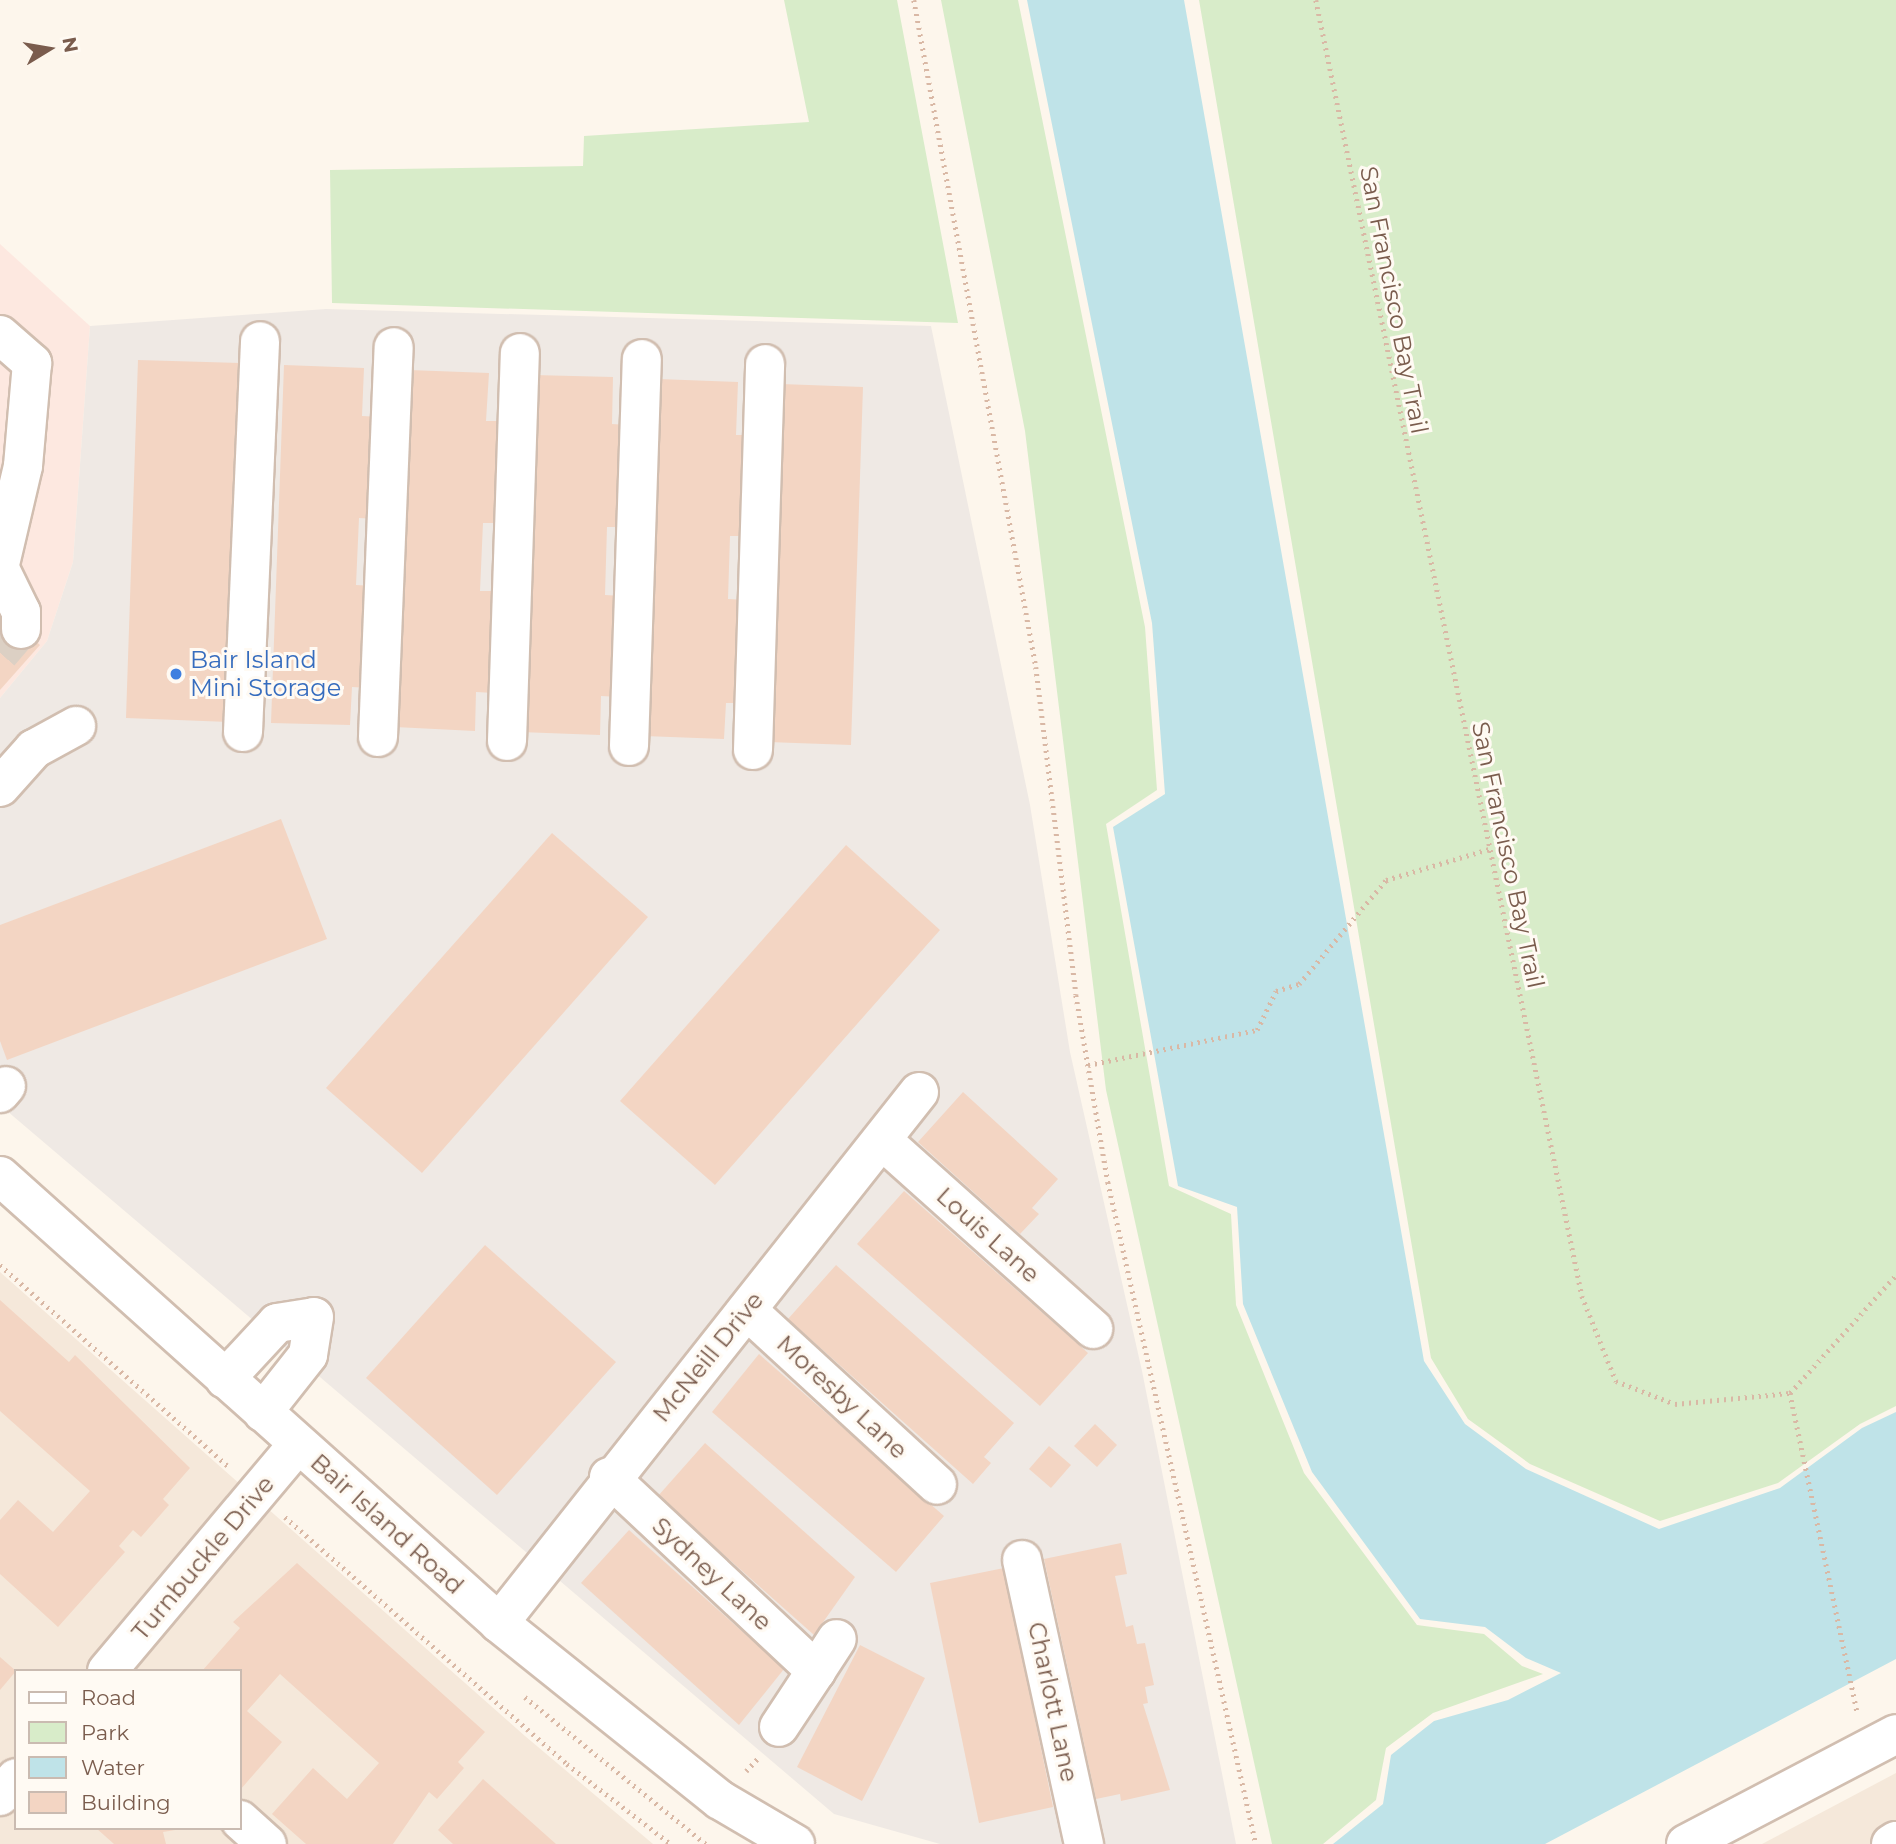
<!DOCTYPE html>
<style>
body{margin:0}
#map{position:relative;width:1896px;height:1844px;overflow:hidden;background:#fdf6ec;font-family:Montserrat,sans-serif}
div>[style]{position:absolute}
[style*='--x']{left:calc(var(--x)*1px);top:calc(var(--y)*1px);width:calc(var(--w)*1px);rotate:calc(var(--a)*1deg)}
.residential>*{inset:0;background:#f5e8da}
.commercial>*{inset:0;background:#fde8e0}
.industrial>*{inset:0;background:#efe9e4}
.green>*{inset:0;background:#d8ecc9}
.water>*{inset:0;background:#bfe3e8}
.building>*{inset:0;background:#f3d5c3}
.minor-tunnel>*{height:38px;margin-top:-19px;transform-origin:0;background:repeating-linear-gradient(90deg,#dcd0c4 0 38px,transparent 0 57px)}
.path>*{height:4.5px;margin-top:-2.25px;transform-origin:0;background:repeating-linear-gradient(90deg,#d9b8a5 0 2px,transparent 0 7px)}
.roads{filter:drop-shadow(2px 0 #d1beb0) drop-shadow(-2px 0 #d1beb0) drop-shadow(0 2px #d1beb0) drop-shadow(0 -2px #d1beb0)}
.minor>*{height:38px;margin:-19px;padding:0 19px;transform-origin:19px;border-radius:19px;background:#fff}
.dots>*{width:19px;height:19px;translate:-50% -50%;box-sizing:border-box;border:4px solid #fffaf3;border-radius:50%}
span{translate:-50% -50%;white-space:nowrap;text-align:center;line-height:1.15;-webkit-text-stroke:6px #fffaf3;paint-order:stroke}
.street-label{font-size:24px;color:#7a5c4d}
.shop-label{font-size:24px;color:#366cbe}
.left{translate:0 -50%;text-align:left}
.legend{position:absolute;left:14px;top:1669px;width:228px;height:161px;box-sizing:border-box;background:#fffaf3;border:2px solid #cabbb1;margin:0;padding:9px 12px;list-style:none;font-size:21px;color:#7a5c4d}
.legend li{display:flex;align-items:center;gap:14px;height:35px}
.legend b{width:35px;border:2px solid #cabbb1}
.north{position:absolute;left:14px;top:14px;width:70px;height:70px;-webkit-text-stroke:5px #fffaf3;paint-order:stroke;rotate:79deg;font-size:19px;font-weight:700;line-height:28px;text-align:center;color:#7a5c4d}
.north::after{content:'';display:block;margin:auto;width:24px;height:32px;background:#7a5c4d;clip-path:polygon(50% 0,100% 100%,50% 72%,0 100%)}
</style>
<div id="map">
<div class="residential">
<div style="clip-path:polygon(evenodd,0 1272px,525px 1736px,653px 1844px,0 1844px,0 1272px,16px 1671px,240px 1671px,240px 1828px,16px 1828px,16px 1671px)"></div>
<div style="clip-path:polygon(1896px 1773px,1896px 1844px,1762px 1844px)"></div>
</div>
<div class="commercial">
<div style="clip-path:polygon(0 244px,90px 326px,73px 562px,47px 641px,0 698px)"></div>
</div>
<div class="industrial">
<div style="clip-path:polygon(326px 309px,931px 326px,1030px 805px,1070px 1052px,1142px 1371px,1236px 1844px,940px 1844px,834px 1814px,0 1105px,0 698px,47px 641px,73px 562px,90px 326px)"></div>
</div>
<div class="green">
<div style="clip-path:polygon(784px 0,897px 0,958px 323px,332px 303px,330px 170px,583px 166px,584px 136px,809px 122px)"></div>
<div style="clip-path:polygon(941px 0,1018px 0,1145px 627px,1157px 790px,1106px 824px,1169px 1186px,1231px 1214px,1236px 1305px,1304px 1473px,1417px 1625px,1484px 1634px,1522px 1666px,1543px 1674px,1433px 1713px,1386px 1748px,1376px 1800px,1323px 1844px,1272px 1844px,1106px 1090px,1025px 431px)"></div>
<div style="clip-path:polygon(1199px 0,1896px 0,1896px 1406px,1860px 1424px,1778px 1483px,1660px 1521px,1530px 1464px,1468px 1419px,1431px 1358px)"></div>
</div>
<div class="water">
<div style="clip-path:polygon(1027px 0,1184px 0,1424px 1361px,1465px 1424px,1526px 1469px,1659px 1529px,1780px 1488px,1862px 1428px,1896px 1412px,1896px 1659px,1545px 1844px,1333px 1844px,1383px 1804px,1391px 1755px,1434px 1721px,1508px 1700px,1561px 1673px,1526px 1658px,1485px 1627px,1420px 1619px,1312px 1472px,1243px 1304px,1237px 1207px,1178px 1186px,1113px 827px,1165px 794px,1152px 623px)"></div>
</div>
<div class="building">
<div style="clip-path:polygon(138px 360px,240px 363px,229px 722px,126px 718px)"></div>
<div style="clip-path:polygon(284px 365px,364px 368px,362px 416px,381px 417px,377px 519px,359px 518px,356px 585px,374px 586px,369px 688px,352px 687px,350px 725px,271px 723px)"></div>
<div style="clip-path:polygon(409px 370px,489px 373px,486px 421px,504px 421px,501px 523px,483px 523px,480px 591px,498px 591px,494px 693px,476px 692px,475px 731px,395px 727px)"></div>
<div style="clip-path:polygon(533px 375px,613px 377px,612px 424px,628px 425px,624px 527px,607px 527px,605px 595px,622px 596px,619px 697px,601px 696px,600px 735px,520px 732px)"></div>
<div style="clip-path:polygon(658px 379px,738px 382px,736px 435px,752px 435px,749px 536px,730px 536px,728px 599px,747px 600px,743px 703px,726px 703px,724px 739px,644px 736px)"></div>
<div style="clip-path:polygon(781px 384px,863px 387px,851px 745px,768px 742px)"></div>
<div style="clip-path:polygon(0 610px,40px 645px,0 690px)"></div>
<div style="clip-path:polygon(281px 819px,327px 939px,7px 1060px,0 1041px,0 925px)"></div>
<div style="clip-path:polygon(552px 833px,648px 917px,422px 1173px,326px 1088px)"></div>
<div style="clip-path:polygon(846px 845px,940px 930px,715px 1185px,620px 1101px)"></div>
<div style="clip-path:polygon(963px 1092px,1058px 1179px,1032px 1208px,1039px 1214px,1020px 1234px,918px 1142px)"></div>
<div style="clip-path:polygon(904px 1191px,1088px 1353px,1040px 1406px,857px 1244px)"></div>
<div style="clip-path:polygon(485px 1245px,616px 1362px,497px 1495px,366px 1378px)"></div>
<div style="clip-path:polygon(836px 1265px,1014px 1423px,984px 1457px,991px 1463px,973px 1484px,788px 1319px)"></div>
<div style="clip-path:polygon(0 1300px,69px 1362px,75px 1355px,190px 1468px,163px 1499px,169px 1505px,141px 1537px,133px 1530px,119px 1546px,125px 1552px,58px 1627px,0 1574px,0 1520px,18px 1500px,53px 1532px,90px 1491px,0 1411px)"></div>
<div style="clip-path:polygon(759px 1354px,944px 1516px,896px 1572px,712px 1412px)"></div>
<div style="clip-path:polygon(1095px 1424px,1117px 1445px,1097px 1467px,1074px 1446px)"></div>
<div style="clip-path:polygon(705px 1443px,855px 1577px,814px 1635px,658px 1496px)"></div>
<div style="clip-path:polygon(1049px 1446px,1071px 1465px,1051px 1488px,1029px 1469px)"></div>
<div style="clip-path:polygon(629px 1530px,784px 1669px,739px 1725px,581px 1583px)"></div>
<div style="clip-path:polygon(1121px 1543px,1127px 1574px,1115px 1576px,1126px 1627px,1133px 1625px,1137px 1644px,1145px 1643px,1154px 1685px,1145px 1687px,1148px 1703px,1143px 1704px,1170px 1790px,1121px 1801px,1120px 1794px,1096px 1799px,1044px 1559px)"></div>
<div style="clip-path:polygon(297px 1563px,485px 1732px,458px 1762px,464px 1768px,437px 1799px,429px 1792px,393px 1844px,306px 1844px,272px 1814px,313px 1768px,347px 1799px,379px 1763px,280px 1674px,247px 1711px,282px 1742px,240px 1790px,240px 1671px,202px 1671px,240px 1628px,233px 1622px)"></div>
<div style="clip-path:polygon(1004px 1568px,1053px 1807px,979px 1823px,930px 1583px)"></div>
<div style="clip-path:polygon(860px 1645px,925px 1678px,862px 1801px,797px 1767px)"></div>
<div style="clip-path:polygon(0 1657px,16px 1671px,0 1690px)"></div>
<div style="clip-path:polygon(483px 1779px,556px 1844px,453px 1844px,438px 1830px)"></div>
<div style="clip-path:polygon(96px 1828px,175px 1828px,175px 1830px,163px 1832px,166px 1844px,114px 1844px)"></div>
</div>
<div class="minor-tunnel">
<div style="--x:0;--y:653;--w:32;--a:-49"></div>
</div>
<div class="path">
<div style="--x:914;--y:0;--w:678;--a:79.63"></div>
<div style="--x:1036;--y:667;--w:330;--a:83"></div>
<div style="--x:1076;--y:995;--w:190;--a:80.3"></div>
<div style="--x:1108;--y:1182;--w:678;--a:77.4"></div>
<div style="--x:1316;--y:0;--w:1323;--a:78.4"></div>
<div style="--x:1582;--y:1296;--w:92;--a:68.2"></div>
<div style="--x:1616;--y:1381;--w:63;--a:21.3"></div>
<div style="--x:1675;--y:1404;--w:116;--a:-5.5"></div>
<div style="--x:1790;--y:1393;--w:159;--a:-48.1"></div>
<div style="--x:1088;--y:1065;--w:173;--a:-11.7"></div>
<div style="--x:1257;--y:1030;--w:43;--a:-64"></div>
<div style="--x:1276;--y:991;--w:24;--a:-17"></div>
<div style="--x:1299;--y:984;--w:136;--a:-50.1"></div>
<div style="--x:1386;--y:880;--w:108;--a:-16.8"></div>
<div style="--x:0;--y:1265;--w:305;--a:41.4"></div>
<div style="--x:1790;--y:1393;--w:325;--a:78.1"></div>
<div style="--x:285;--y:1517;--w:375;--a:41.2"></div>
<div style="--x:567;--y:1764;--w:131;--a:37.6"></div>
<div style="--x:525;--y:1697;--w:233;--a:39.1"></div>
<div style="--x:746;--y:1771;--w:19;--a:-47"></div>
</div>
<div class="roads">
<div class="minor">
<div style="--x:0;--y:335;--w:43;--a:41.2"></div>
<div style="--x:32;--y:363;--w:103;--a:95"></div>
<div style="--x:23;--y:466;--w:101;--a:103.2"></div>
<div style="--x:0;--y:569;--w:48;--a:64"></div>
<div style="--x:21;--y:612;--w:17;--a:90"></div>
<div style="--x:243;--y:732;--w:391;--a:-87.5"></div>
<div style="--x:378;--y:737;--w:390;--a:-87.7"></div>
<div style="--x:507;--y:741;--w:388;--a:-88.1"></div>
<div style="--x:629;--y:746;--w:387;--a:-88.1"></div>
<div style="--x:753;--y:750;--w:386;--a:-88.2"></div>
<div style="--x:0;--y:787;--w:51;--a:-48.2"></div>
<div style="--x:34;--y:749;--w:48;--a:-28.7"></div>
<div style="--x:0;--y:1093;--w:9;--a:-49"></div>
<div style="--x:883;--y:1141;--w:282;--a:41.8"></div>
<div style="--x:0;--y:1176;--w:670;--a:41.85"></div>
<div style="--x:499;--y:1623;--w:283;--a:38.7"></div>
<div style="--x:720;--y:1800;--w:87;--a:30.4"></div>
<div style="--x:747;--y:1310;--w:258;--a:42.6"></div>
<div style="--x:225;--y:1379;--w:76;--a:-47.1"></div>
<div style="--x:277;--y:1323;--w:37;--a:-9"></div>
<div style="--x:314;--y:1317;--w:38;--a:99"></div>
<div style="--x:308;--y:1355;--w:73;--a:128.3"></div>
<div style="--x:609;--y:1477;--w:284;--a:43.1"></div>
<div style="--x:816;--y:1671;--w:67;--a:123.5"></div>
<div style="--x:1022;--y:1560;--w:291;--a:77.7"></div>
<div style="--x:499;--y:1623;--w:677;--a:-51.66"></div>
<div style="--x:107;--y:1671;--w:297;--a:-49.9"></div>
<div style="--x:816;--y:1671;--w:38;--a:-57"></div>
<div style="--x:0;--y:1796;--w:24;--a:-48"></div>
<div style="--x:240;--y:1820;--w:36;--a:42"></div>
<div style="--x:1686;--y:1844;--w:237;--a:-27.6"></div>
<div style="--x:1891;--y:1844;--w:6;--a:-31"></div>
</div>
</div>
<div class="dots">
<div style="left:176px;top:674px;background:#3f7fe0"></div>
</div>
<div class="street-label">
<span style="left:1394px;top:300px;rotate:79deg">San Francisco Bay Trail</span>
<span style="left:1508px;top:855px;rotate:78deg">San Francisco Bay Trail</span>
<span style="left:988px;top:1235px;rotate:42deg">Louis Lane</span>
<span style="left:708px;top:1357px;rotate:-51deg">McNeill Drive</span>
<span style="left:842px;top:1397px;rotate:43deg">Moresby Lane</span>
<span style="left:387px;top:1524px;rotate:42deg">Bair Island Road</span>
<span style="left:203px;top:1558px;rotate:-50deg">Turnbuckle Drive</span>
<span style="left:712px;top:1574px;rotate:43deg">Sydney Lane</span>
<span style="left:1053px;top:1702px;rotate:78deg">Charlott Lane</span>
</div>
<div class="shop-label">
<span class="left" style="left:190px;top:674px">Bair Island<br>Mini Storage</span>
</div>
<ul class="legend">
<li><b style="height:9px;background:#fff"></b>Road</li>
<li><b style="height:19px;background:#d8ecc9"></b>Park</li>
<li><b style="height:19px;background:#bfe3e8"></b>Water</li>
<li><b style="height:19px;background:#f3d5c3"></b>Building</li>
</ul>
<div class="north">N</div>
</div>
